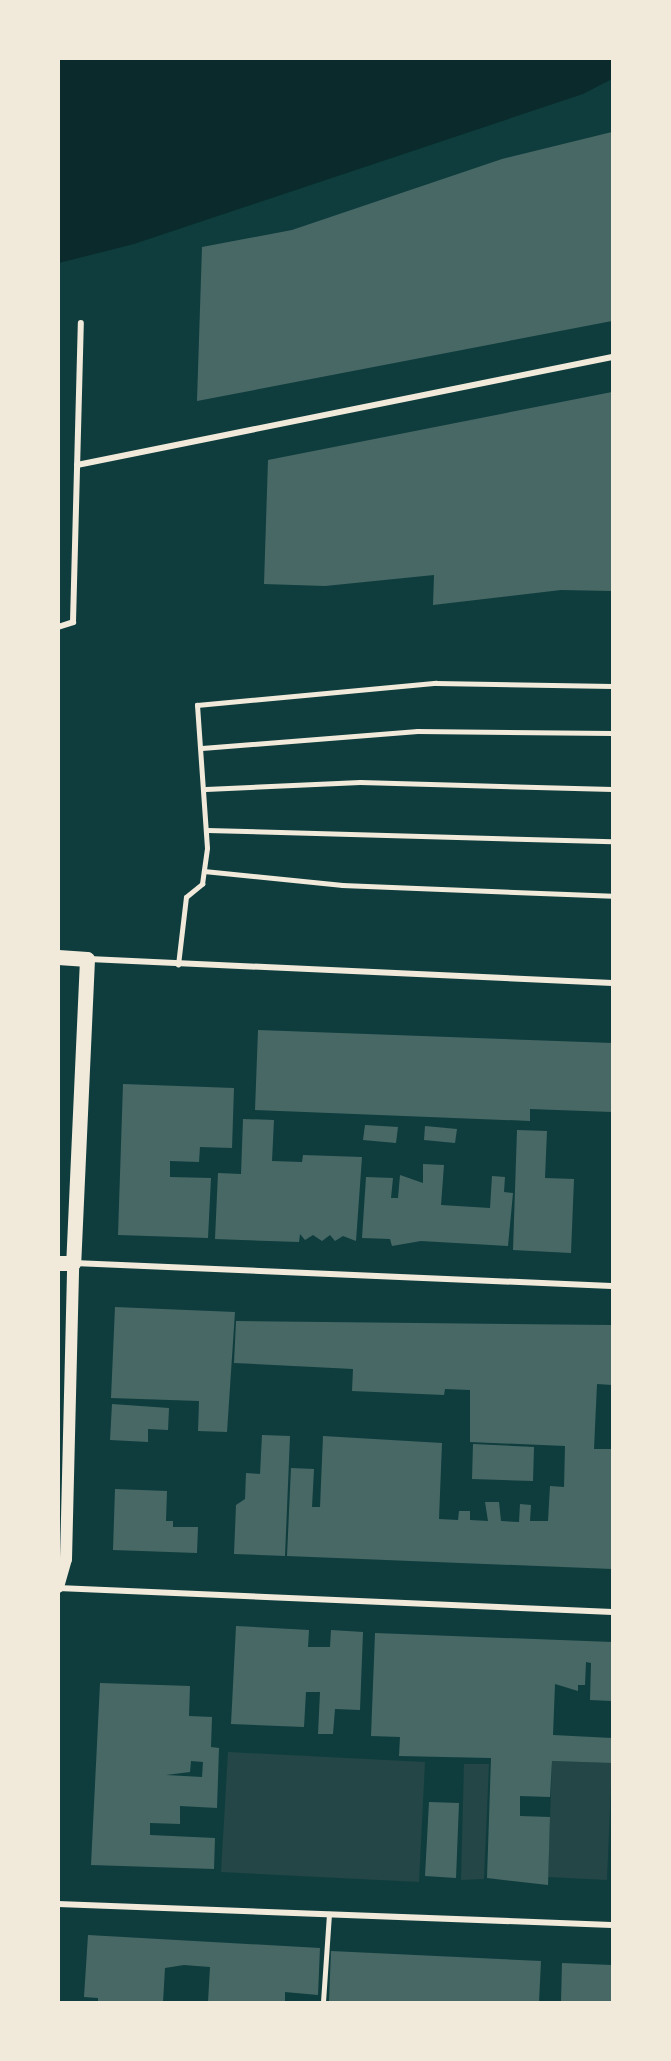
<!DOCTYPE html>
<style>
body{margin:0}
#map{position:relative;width:671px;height:2061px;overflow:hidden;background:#0f3d3e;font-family:"Fira Sans",sans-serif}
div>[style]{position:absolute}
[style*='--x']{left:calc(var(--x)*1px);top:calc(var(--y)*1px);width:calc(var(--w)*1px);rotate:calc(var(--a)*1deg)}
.green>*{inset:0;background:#244646}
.water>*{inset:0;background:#0a2a2b}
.building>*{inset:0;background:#486865}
.service>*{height:4.5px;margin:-2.25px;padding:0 2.25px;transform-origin:2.25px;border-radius:2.25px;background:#f1e9da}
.minor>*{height:6px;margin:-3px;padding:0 3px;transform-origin:3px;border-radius:3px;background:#f1e9da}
.secondary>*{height:12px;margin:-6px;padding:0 6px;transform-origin:6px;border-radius:6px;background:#f1e9da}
.primary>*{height:15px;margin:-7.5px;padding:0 7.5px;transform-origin:7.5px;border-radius:7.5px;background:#f1e9da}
span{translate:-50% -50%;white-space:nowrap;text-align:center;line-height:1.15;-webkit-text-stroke:4.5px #f1e9da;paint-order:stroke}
.frame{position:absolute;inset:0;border:60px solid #f1e9da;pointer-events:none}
</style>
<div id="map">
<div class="green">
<div style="clip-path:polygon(228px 1752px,425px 1762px,419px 1882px,221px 1872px)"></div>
<div style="clip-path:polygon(552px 1761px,612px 1763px,607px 1880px,548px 1877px)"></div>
<div style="clip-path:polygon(464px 1764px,489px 1764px,484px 1879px,461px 1880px)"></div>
</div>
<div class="water">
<div style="clip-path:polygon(612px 58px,612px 79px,583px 94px,134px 244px,59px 263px,59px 59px)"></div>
</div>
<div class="building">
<div style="clip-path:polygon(612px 132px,612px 321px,197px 401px,202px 247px,292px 230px,502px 159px)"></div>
<div style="clip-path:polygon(612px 392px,612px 591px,561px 590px,433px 605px,434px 575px,325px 586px,264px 584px,268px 460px)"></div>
<div style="clip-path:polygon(258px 1030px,612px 1043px,612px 1112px,530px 1109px,530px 1121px,255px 1110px)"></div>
<div style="clip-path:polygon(123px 1084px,234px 1088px,232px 1148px,200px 1147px,199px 1162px,170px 1161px,170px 1177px,211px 1178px,208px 1238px,118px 1235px)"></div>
<div style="clip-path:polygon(243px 1119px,274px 1120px,272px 1161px,302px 1162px,303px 1155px,362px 1157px,356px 1241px,343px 1236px,335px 1241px,330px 1235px,322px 1241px,313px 1235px,305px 1240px,300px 1234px,299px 1242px,215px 1239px,218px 1173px,241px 1174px)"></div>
<div style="clip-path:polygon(365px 1125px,398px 1127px,396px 1143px,363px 1140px)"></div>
<div style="clip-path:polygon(425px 1126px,457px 1129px,455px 1143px,424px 1140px)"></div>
<div style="clip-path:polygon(517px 1130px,547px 1131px,545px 1178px,574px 1179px,571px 1253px,513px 1250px)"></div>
<div style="clip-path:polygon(423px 1164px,444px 1165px,441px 1205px,490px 1208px,492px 1176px,505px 1177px,504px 1192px,513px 1193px,508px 1246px,421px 1241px,392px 1246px,390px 1239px,362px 1238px,366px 1177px,393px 1178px,391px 1198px,398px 1198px,400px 1175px,423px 1183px)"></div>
<div style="clip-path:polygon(115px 1307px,235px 1312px,227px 1432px,198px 1431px,199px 1401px,111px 1398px)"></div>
<div style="clip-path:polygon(236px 1321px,612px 1325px,612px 1385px,597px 1384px,594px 1449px,612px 1449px,612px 1569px,287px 1556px,291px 1468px,314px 1469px,312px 1507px,320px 1507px,323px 1436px,442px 1443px,439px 1519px,458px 1520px,459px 1511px,470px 1511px,470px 1520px,488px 1521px,485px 1502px,499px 1502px,501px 1521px,519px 1522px,520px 1504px,531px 1505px,530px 1521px,548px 1521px,550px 1486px,564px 1487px,565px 1446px,470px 1442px,470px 1390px,445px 1389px,444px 1395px,352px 1391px,353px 1369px,234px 1363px)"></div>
<div style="clip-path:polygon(112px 1404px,169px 1408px,168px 1430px,148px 1429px,148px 1442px,110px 1440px)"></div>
<div style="clip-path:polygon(262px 1435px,290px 1436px,285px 1556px,234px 1554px,236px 1505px,245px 1499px,246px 1473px,260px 1474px)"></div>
<div style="clip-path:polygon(473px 1444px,534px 1447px,533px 1481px,472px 1479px)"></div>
<div style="clip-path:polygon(115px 1489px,167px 1491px,166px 1521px,173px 1521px,173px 1527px,198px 1527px,197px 1553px,113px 1550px)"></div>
<div style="clip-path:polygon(236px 1626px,309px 1630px,308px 1647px,330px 1647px,331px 1630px,363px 1632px,360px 1710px,335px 1709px,333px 1734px,318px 1734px,320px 1692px,306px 1692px,304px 1727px,231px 1724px)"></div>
<div style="clip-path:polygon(375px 1633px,612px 1642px,612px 1701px,590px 1700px,591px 1663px,586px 1662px,585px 1685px,578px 1685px,578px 1691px,555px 1684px,553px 1735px,612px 1738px,612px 1763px,552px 1761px,550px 1797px,520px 1796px,520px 1816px,550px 1817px,548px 1885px,487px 1878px,491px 1758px,399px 1756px,400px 1737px,371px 1736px)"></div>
<div style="clip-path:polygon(evenodd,100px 1683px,190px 1686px,189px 1716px,212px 1717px,211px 1747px,219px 1748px,217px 1808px,180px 1806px,180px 1824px,150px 1823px,150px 1835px,215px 1838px,214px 1869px,91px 1865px,100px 1683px,191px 1761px,203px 1762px,202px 1777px,166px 1775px,190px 1772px,191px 1761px)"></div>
<div style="clip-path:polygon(429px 1802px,459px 1803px,456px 1878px,425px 1876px)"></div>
<div style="clip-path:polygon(88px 1935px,320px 1948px,318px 1995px,285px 1992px,285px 2002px,208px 2002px,210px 1967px,184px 1965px,165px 1968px,163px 2002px,98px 2002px,98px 1998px,84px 1997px)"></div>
<div style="clip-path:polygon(331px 1951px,541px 1961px,539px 2002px,329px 2002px)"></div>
<div style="clip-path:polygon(562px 1963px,612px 1965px,612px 2002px,561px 2002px)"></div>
</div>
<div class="service">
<div style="--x:202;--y:748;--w:216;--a:-4.5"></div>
<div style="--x:417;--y:731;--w:195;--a:0.6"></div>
<div style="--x:206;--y:789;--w:154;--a:-2.6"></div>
<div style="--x:360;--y:782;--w:252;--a:1.6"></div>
<div style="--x:207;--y:830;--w:405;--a:1.6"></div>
<div style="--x:204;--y:871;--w:139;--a:5.8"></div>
<div style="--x:342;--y:885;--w:270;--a:2.3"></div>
<div style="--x:178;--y:965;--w:68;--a:-83.3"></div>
<div style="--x:186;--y:897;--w:21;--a:-39"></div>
<div style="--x:202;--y:884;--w:36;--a:-82"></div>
<div style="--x:207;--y:848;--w:143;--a:-94"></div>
<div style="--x:197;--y:705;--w:240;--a:-5.3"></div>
<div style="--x:436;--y:683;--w:176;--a:1"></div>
<div style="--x:323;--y:2002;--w:88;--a:-86.1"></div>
</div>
<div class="minor">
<div style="--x:77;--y:465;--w:546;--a:-11.41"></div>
<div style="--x:58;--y:627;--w:16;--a:-18"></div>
<div style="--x:73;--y:622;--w:299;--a:-88.5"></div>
<div style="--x:89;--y:959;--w:524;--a:2.63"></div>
<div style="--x:74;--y:1263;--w:538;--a:2.45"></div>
<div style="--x:58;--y:1588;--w:555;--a:2.48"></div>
<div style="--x:58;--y:1904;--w:554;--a:2.17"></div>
</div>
<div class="secondary">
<div style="--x:58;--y:1587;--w:29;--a:-74"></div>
<div style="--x:66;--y:1559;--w:296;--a:-88.6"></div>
</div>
<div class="primary">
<div style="--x:58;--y:957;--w:29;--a:4"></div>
<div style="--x:87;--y:959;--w:304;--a:92.6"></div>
<div style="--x:73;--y:1263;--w:15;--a:180"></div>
</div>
<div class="frame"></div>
</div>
